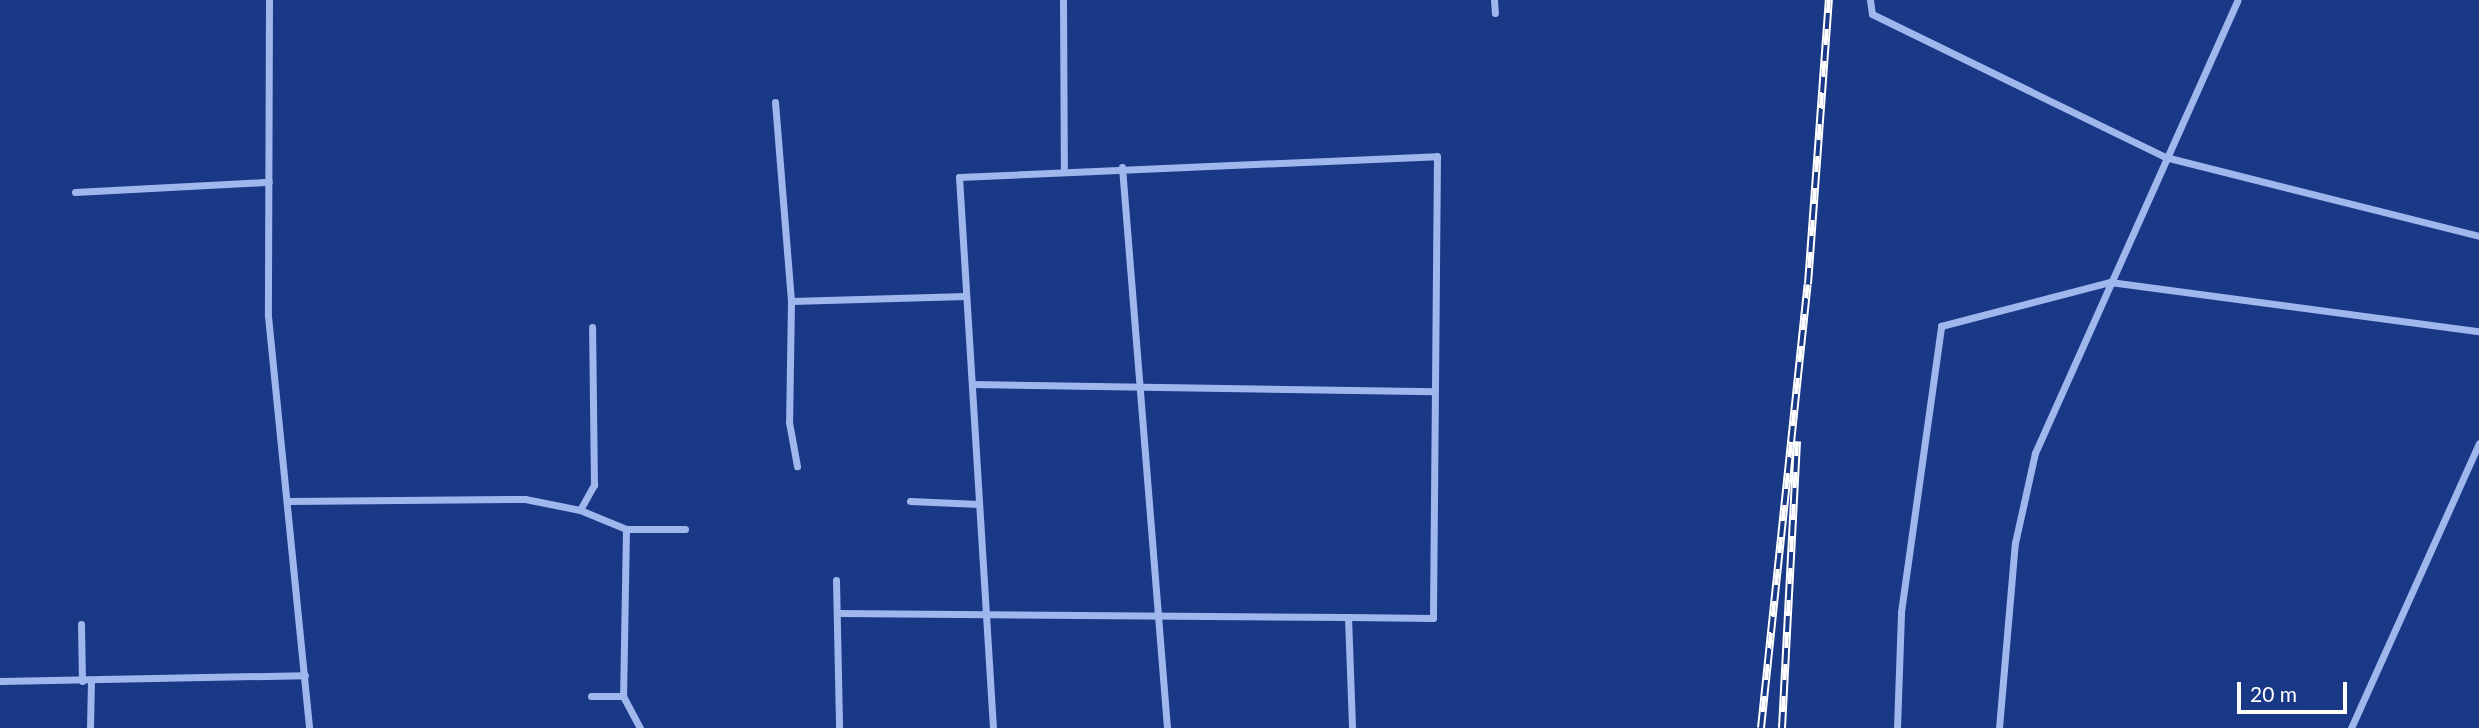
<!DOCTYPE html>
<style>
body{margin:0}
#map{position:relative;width:2479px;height:728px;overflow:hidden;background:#193885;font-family:Lato,sans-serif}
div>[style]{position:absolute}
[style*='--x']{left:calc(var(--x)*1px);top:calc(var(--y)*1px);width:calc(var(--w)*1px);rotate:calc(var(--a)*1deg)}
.street>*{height:7px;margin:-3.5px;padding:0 3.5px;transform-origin:3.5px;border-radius:3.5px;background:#9fb7ec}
.rail>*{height:8px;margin-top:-4px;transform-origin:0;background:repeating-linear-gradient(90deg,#193885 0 16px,#fff 0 32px);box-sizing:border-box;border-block:2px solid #fff}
span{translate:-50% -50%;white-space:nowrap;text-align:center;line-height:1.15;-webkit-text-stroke:6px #193885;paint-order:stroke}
.scale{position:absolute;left:2237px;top:682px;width:110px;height:32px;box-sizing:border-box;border:4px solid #fff;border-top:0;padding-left:9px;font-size:21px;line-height:24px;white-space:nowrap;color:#fff;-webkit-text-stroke:5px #193885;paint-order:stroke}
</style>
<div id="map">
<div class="street">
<div style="--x:269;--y:0;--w:316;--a:90.2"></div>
<div style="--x:268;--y:316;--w:414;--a:84.3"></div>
<div style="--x:1063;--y:0;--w:169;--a:89.7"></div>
<div style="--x:1494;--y:0;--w:13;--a:86"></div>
<div style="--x:1870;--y:0;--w:14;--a:82"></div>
<div style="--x:1872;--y:14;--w:326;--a:26"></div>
<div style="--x:2165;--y:157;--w:324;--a:14.1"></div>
<div style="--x:775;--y:102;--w:200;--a:85.4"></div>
<div style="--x:791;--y:301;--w:121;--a:90.9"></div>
<div style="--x:789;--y:422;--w:45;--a:79.7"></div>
<div style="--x:1122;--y:167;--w:563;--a:85.41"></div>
<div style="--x:75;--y:192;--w:194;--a:-3"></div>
<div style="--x:791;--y:301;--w:175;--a:-1.6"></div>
<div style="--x:972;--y:384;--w:463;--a:0.9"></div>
<div style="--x:289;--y:501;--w:236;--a:-0.5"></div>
<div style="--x:525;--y:499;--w:56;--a:11.3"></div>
<div style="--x:580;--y:510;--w:50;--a:22.4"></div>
<div style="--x:626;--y:529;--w:167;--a:91"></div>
<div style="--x:623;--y:696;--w:36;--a:62"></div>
<div style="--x:910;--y:501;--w:69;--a:2.5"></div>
<div style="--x:580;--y:510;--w:29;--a:-61"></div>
<div style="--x:594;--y:485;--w:158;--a:-90.7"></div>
<div style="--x:626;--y:529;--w:59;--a:0"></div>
<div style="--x:836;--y:580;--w:148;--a:88.8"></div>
<div style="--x:838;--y:613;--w:510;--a:0.45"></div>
<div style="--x:81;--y:624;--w:57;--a:89"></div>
<div style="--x:0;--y:681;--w:305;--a:-1.1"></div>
<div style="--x:591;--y:696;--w:32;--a:0"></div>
<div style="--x:90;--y:728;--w:47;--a:-88.8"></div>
<div style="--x:993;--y:728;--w:552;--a:-93.53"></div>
<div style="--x:959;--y:177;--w:478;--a:-2.5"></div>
<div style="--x:1437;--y:156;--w:462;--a:90.5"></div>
<div style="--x:1433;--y:618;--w:85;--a:-179.3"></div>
<div style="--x:1348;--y:617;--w:111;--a:87.9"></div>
<div style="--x:1897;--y:728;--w:116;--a:-88"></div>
<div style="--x:1901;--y:612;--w:289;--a:-82"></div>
<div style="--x:1941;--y:326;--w:175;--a:-14.6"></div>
<div style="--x:2110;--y:282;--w:372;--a:7.6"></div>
<div style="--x:1999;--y:728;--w:186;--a:-85.1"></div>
<div style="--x:2015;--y:543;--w:92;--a:-77.5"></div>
<div style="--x:2035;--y:453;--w:496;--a:-65.9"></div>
<div style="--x:2351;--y:728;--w:312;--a:-65.8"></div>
</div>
<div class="rail">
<div style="--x:1761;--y:728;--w:446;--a:-84"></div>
<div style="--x:1808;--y:284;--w:285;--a:-85.8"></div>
<div style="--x:1782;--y:728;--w:287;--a:-87"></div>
</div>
<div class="scale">20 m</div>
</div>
